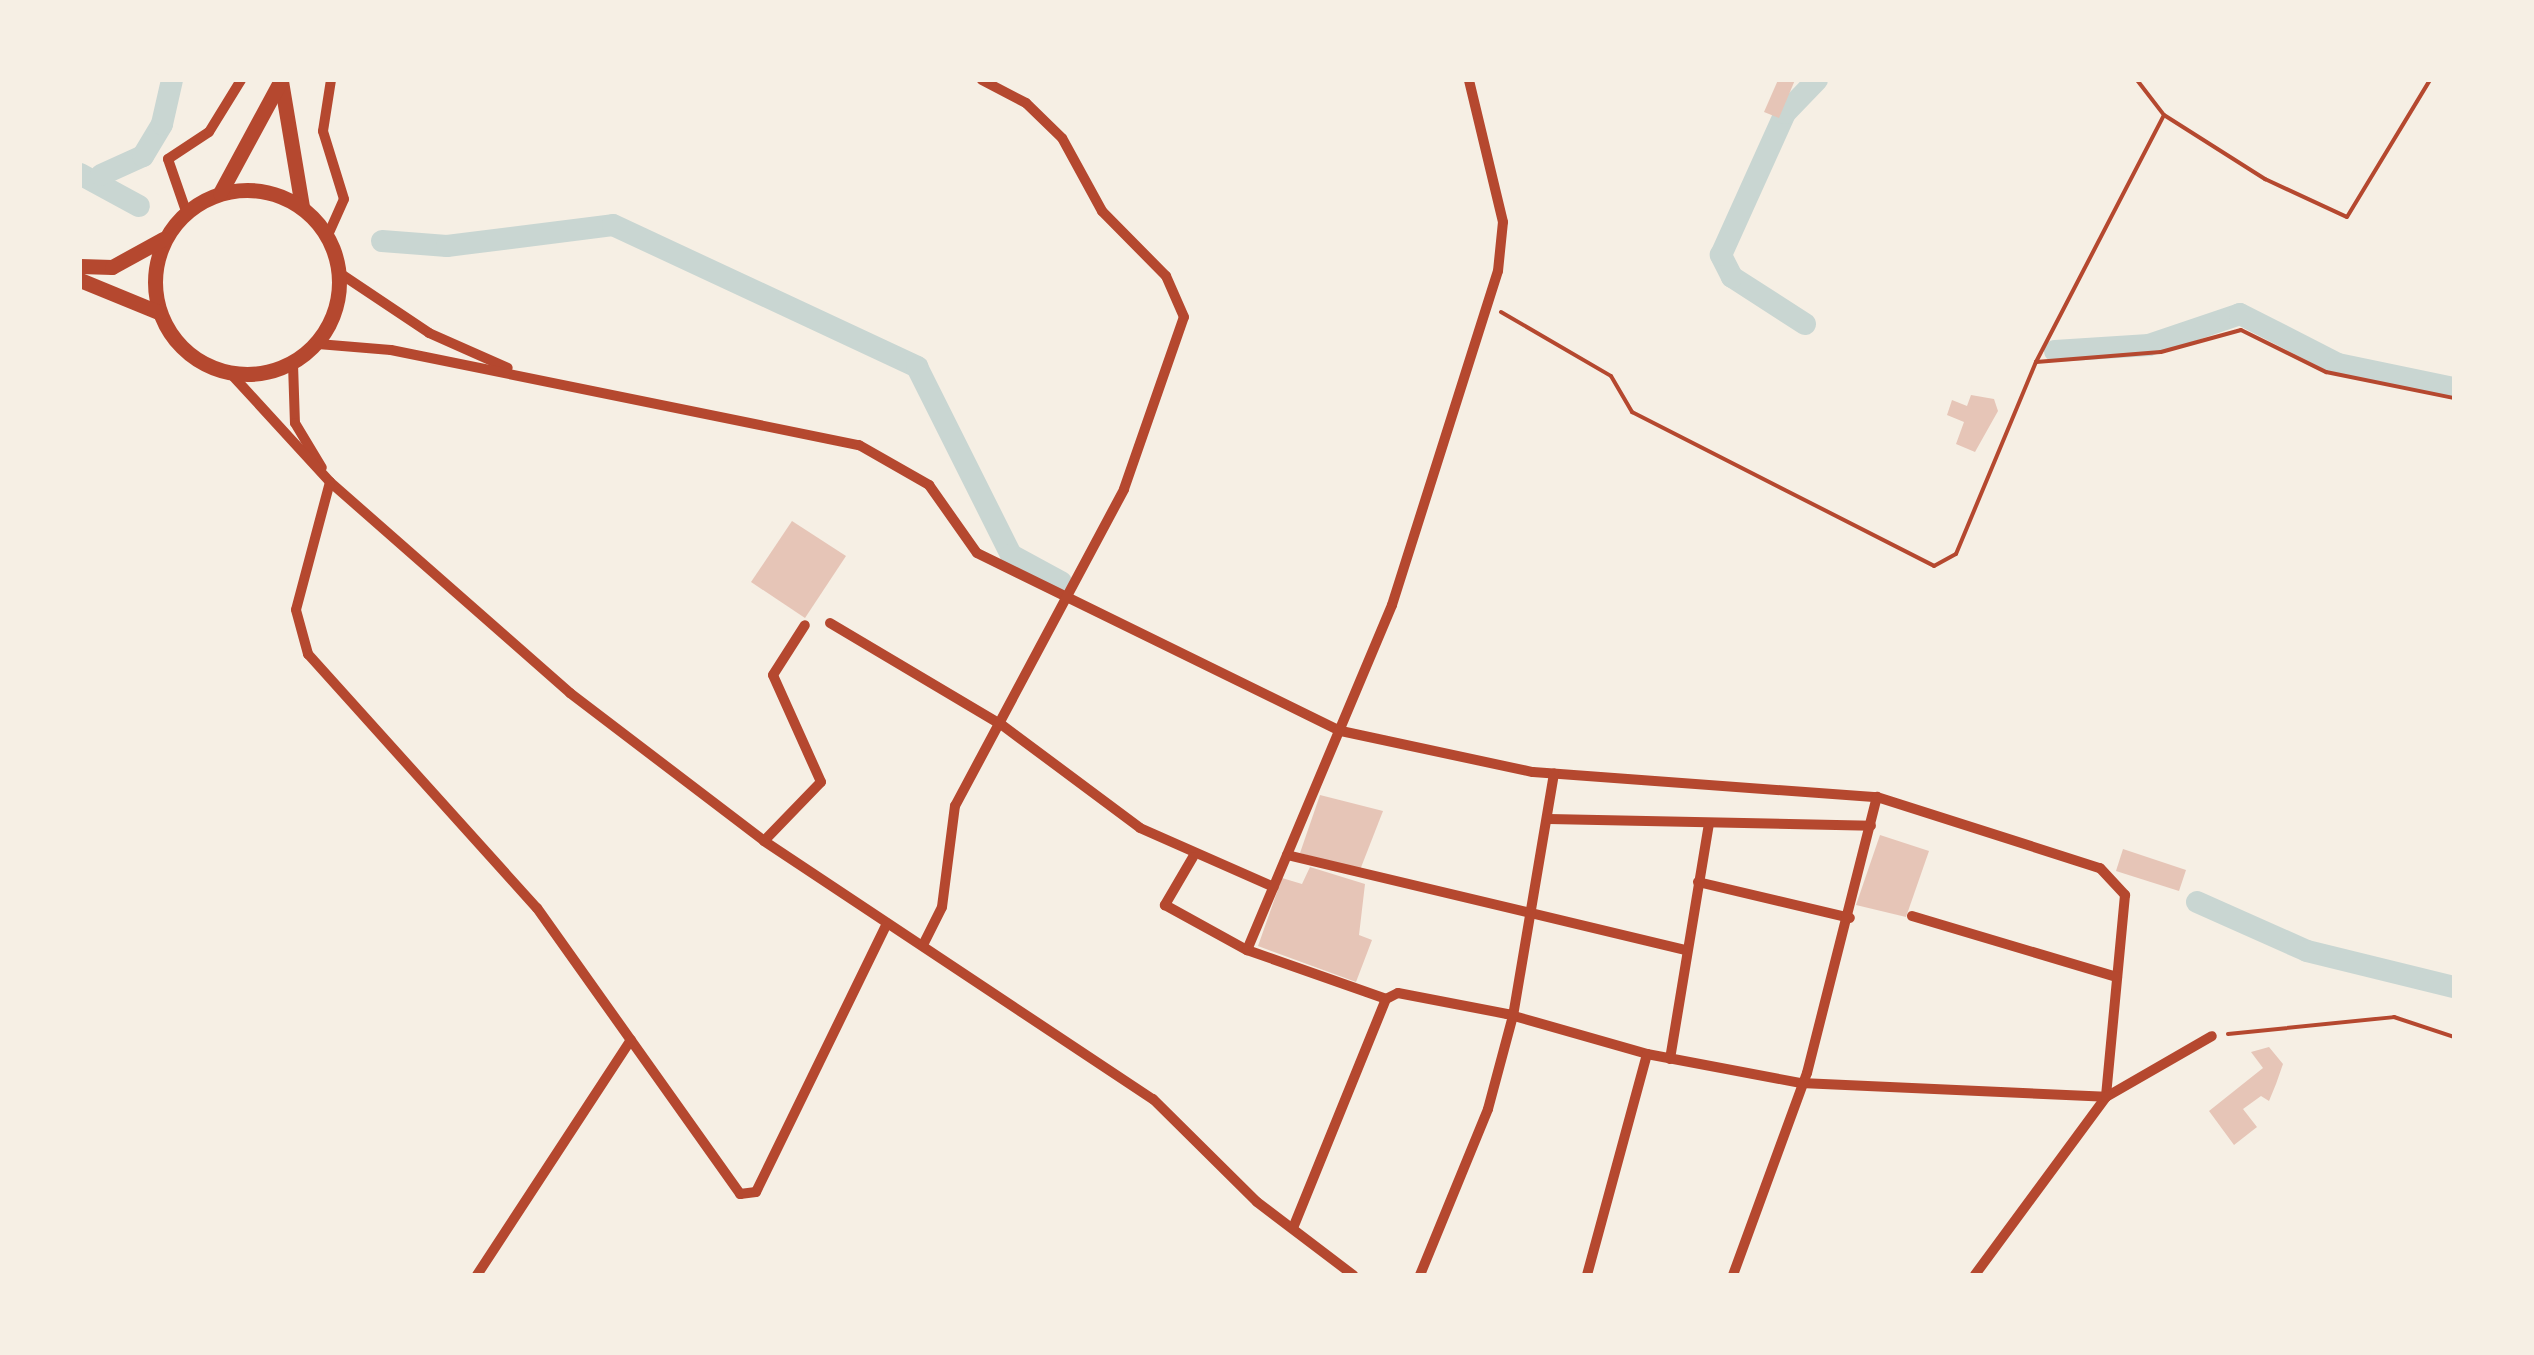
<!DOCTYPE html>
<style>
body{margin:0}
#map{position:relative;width:2534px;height:1355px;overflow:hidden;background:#f6efe4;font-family:"IBM Plex Sans",sans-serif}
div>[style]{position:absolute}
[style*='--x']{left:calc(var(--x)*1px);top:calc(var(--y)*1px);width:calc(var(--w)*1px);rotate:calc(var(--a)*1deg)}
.canal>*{height:22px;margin:-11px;padding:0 11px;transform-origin:11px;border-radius:11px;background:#c9d6d2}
.building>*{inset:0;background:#e6c5b7}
.path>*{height:4px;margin:-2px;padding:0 2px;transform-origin:2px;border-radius:2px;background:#b5482f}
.minor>*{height:10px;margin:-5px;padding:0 5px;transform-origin:5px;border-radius:5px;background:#b5482f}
.secondary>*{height:15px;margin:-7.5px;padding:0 7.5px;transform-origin:7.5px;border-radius:7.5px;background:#b5482f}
.secondary>.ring{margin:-7.5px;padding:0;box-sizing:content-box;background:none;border:15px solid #b5482f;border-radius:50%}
span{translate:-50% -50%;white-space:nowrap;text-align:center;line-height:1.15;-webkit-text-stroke:10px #f6efe4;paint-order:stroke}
.frame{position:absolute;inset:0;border:82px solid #f6efe4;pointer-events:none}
</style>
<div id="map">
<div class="canal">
<div style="--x:80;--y:174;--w:67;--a:28.5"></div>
<div style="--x:101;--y:175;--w:46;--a:-24.3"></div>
<div style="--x:143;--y:156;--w:37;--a:-59"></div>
<div style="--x:162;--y:124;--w:45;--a:-77.2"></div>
<div style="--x:382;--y:241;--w:65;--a:4.4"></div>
<div style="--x:447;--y:246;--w:167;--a:-7.2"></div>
<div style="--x:613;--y:225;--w:336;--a:25"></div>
<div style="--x:917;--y:367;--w:210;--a:63.4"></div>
<div style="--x:1011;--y:555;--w:57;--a:28.4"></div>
<div style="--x:1805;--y:324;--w:87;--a:-147.2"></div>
<div style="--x:1732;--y:277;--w:25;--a:-117"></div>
<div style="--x:1721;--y:255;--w:156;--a:-65.7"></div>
<div style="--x:1785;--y:113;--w:46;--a:-45.9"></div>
<div style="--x:2055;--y:351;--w:94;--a:-3.7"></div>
<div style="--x:2149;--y:345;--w:96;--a:-18.8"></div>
<div style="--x:2240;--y:314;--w:110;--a:27"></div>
<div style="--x:2338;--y:364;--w:118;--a:11.7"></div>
<div style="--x:2197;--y:902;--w:120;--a:24"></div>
<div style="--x:2307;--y:951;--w:151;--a:13.8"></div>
</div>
<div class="building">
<div style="clip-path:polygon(1778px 80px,1795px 80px,1779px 118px,1764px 112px)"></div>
<div style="clip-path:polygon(1971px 395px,1994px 399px,1998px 411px,1975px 452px,1956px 444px,1964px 422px,1947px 415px,1952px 400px,1967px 406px)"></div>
<div style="clip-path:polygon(792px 521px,846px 556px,805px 618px,751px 582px)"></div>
<div style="clip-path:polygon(1320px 795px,1383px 811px,1360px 870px,1300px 853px)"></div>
<div style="clip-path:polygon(1880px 835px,1929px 851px,1906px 917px,1856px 905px)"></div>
<div style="clip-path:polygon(2123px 849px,2186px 870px,2179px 891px,2116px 871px)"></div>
<div style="clip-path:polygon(1310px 867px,1365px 884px,1359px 935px,1372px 940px,1356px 982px,1258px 946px,1282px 878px,1302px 884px)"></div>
<div style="clip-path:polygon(2269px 1047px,2283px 1064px,2276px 1084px,2269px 1101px,2261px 1096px,2243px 1109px,2257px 1127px,2234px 1145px,2209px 1111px,2263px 1068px,2251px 1052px)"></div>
</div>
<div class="path">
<div style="--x:2137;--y:80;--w:44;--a:52.4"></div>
<div style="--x:2164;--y:115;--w:120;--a:32.4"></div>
<div style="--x:2265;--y:179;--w:90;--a:24.9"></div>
<div style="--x:2347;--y:217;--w:160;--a:-58.8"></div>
<div style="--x:1501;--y:312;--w:127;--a:30.2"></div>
<div style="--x:1611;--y:376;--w:42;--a:59.7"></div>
<div style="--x:1632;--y:412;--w:339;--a:27"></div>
<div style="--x:1934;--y:566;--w:25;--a:-29"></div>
<div style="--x:1956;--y:554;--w:208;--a:-67.4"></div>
<div style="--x:2036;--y:362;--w:125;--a:-4.6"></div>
<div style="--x:2161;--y:352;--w:83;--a:-15.4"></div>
<div style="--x:2241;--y:330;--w:95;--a:26.3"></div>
<div style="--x:2326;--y:372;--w:131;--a:11.5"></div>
<div style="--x:2036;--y:362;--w:278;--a:-62.6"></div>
<div style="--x:2228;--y:1034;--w:167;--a:-5.8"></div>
<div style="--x:2394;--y:1017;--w:63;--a:18.4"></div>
</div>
<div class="minor">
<div style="--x:186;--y:211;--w:55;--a:-109.1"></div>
<div style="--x:168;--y:159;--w:49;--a:-33.4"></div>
<div style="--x:209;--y:132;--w:61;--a:-58.4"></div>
<div style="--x:328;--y:235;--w:39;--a:-66"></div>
<div style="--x:344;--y:199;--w:71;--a:-107.2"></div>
<div style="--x:323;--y:131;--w:52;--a:-81.1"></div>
<div style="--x:341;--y:274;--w:106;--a:33.8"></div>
<div style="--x:429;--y:333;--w:86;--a:23.9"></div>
<div style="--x:318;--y:344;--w:73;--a:4.7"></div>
<div style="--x:391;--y:350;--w:478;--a:11.5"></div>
<div style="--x:859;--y:445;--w:81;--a:29.7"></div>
<div style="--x:929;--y:485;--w:83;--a:54.8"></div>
<div style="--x:977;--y:553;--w:405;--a:26.1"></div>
<div style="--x:1341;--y:731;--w:196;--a:12.1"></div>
<div style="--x:1533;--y:772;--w:345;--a:4.2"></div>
<div style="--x:1877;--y:797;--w:234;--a:17.7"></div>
<div style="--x:2100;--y:868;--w:37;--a:47"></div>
<div style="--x:2125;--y:895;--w:203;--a:95.4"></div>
<div style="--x:2106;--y:1097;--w:221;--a:126.4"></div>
<div style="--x:293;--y:364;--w:59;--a:88.1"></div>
<div style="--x:295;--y:423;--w:52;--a:59"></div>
<div style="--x:232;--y:375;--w:145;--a:47.5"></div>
<div style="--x:330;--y:482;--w:320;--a:41.3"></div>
<div style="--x:570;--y:693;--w:244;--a:37.3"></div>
<div style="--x:764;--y:841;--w:467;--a:33.6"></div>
<div style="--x:1153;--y:1099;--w:146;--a:44.7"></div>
<div style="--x:1257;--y:1202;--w:121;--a:37.2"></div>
<div style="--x:330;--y:482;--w:132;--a:104.9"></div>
<div style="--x:296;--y:610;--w:46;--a:74.7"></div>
<div style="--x:308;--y:654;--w:342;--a:48"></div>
<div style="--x:537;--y:908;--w:351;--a:54.6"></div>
<div style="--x:740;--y:1194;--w:16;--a:-7"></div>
<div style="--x:756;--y:1192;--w:299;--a:-64"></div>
<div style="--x:830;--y:623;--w:200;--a:30.7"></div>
<div style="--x:1002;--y:725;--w:172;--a:36.7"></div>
<div style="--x:1140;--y:828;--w:146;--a:23.8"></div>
<div style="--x:1549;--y:819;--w:322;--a:1.2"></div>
<div style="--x:764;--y:841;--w:82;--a:-46"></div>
<div style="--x:821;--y:782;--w:117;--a:-114.2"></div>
<div style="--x:773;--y:675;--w:59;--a:-57.4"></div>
<div style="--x:1287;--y:855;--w:410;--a:13.4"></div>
<div style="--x:1193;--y:857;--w:56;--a:120.3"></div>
<div style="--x:1165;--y:905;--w:94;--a:28.8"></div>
<div style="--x:1247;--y:950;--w:147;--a:19.4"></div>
<div style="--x:1386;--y:999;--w:13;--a:-27"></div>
<div style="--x:1398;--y:993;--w:111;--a:10.9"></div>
<div style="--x:1507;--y:1014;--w:146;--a:15.9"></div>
<div style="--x:1647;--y:1054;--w:157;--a:10.7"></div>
<div style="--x:1801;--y:1083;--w:305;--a:2.6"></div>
<div style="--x:2106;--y:1097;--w:122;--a:-29.9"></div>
<div style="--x:1698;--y:882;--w:156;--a:13.3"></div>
<div style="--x:1912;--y:916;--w:214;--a:16.6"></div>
<div style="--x:923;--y:945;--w:42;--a:-63.4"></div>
<div style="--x:942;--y:907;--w:102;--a:-82.7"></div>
<div style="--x:955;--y:806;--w:359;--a:-61.9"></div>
<div style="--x:1124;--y:489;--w:182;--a:-70.8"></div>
<div style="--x:1184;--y:317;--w:45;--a:-113.7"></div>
<div style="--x:1166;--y:276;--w:91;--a:-134.6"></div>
<div style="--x:1102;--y:211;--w:83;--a:-118.7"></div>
<div style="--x:1062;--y:138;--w:50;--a:-135.8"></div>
<div style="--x:1026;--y:103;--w:50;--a:-152.4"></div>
<div style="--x:1247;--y:950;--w:374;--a:-67.2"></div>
<div style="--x:1392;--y:605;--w:350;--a:-72.4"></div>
<div style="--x:1498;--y:271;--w:49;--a:-84.2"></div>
<div style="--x:1503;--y:222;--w:146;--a:-103.5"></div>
<div style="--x:1670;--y:1059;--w:239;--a:-80.6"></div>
<div style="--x:1293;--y:1228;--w:247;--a:-67.9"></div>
<div style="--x:477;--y:1275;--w:281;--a:-56.8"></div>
<div style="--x:1420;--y:1275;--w:179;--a:-67.7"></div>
<div style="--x:1488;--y:1109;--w:96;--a:-75"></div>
<div style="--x:1513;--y:1016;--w:246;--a:-80.4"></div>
<div style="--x:1587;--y:1275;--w:229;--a:-74.8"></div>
<div style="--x:1733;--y:1275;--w:215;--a:-69.9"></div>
<div style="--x:1807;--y:1073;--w:285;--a:-75.8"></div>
</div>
<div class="secondary">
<div style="--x:281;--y:81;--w:128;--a:80.5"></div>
<div class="ring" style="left:155px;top:190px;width:169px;height:169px"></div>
<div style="--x:220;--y:193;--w:128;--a:-61.6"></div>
<div style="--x:80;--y:266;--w:32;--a:2"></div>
<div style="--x:112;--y:267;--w:58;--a:-28.8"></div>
<div style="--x:80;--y:280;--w:84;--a:22.3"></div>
</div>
<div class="frame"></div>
</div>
